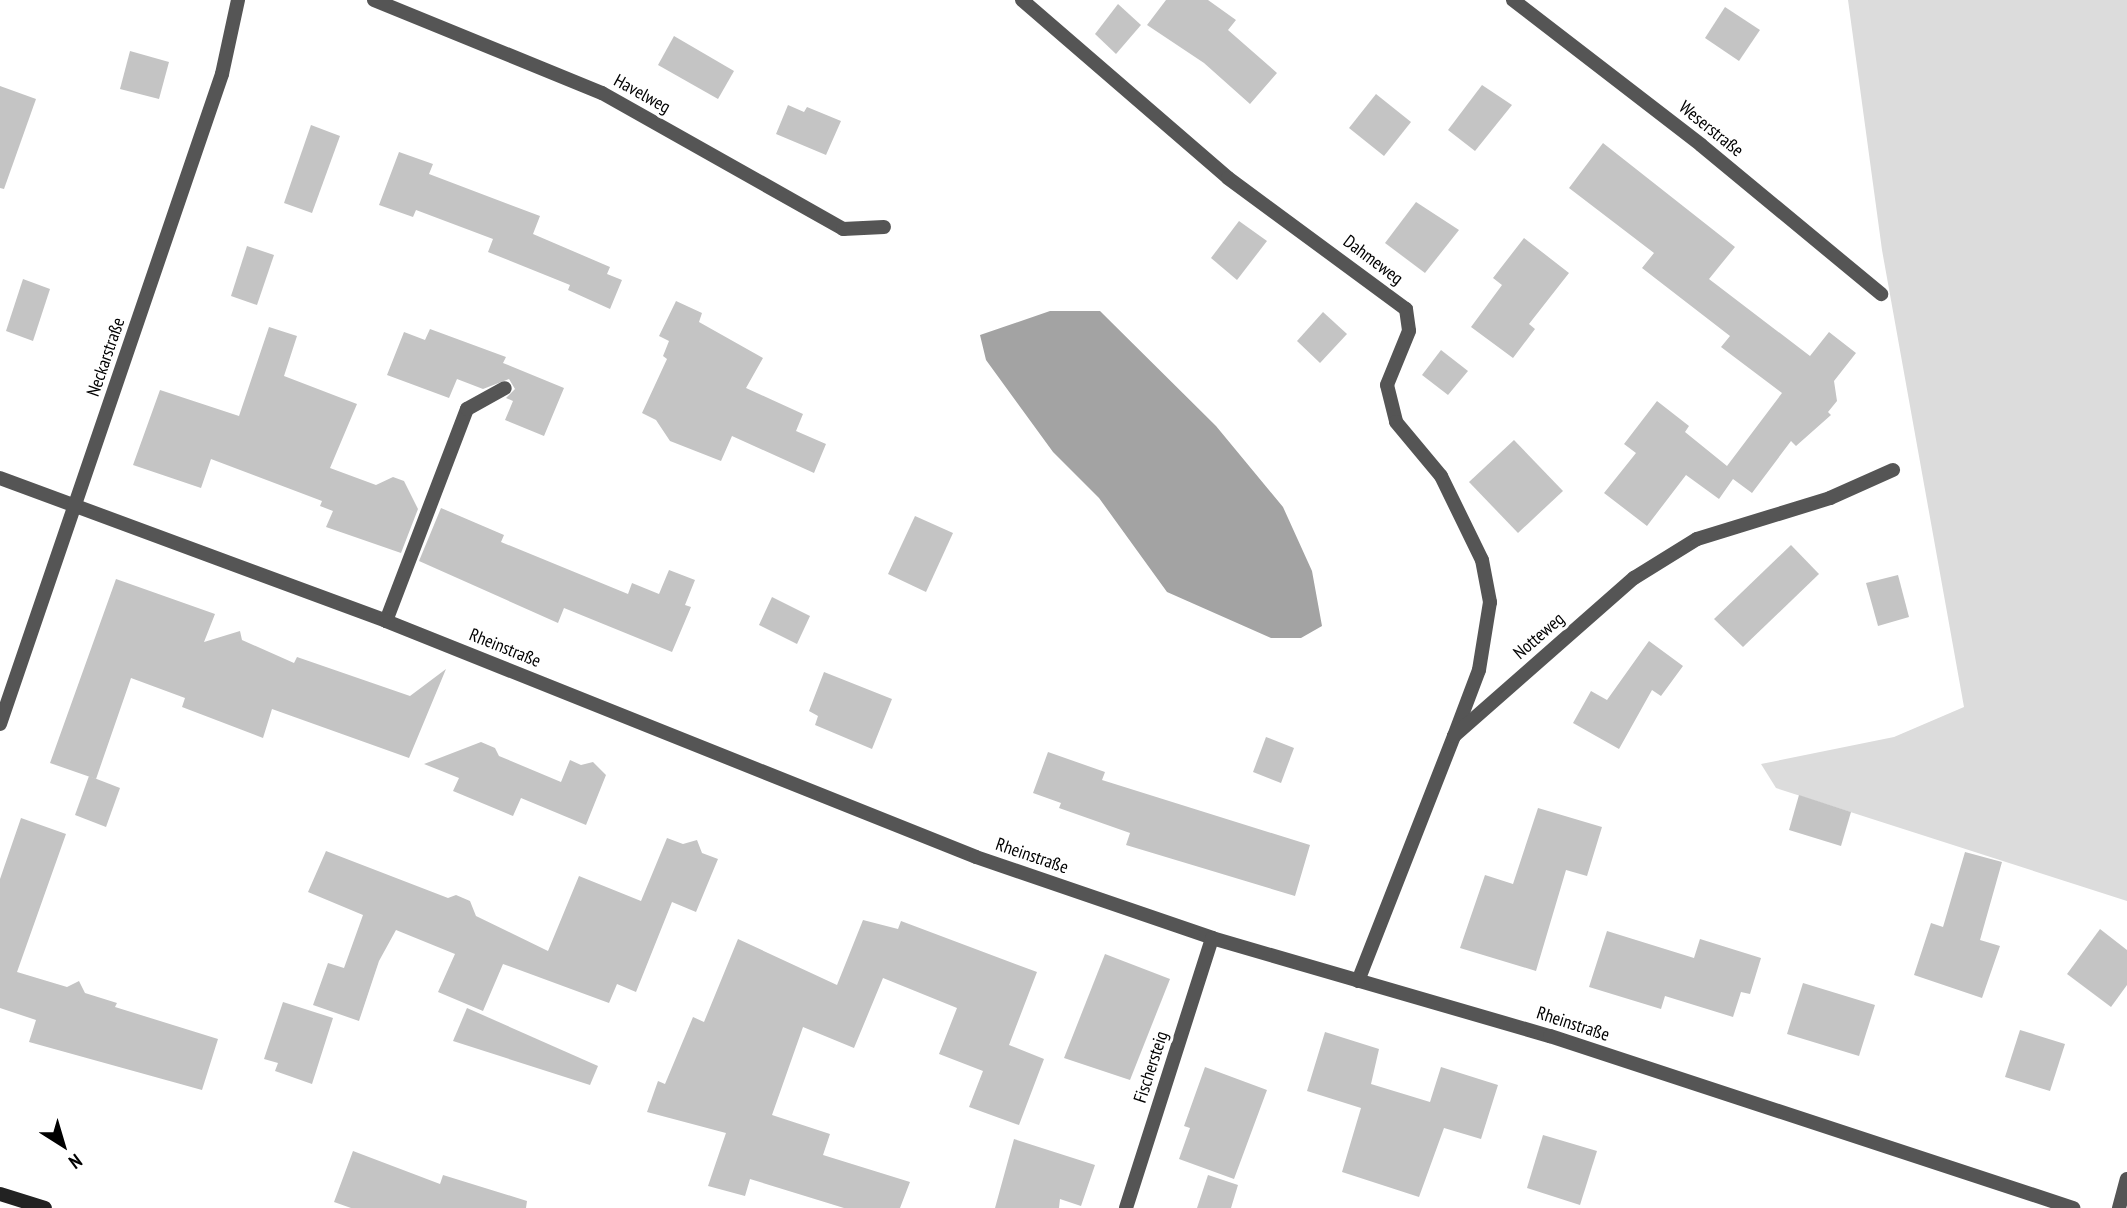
<!DOCTYPE html>
<meta charset="utf-8">
<style>
body{margin:0}
#map{position:relative;width:2127px;height:1208px;overflow:hidden;background:#fff;font-family:"PT Sans Narrow",sans-serif}
div>[style]{position:absolute}
[style*='--x']{left:calc(var(--x)*1px);top:calc(var(--y)*1px);width:calc(var(--w)*1px);rotate:calc(var(--a)*1deg)}
.green>*{inset:0;background:#dcdcdc}
.water>*{inset:0;background:#a3a3a3}
.building>*{inset:0;background:#c4c4c4}
.service>*{height:14px;margin:-7px;padding:0 7px;transform-origin:7px;border-radius:7px;background:#555}
.minor>*{height:14px;margin:-7px;padding:0 7px;transform-origin:7px;border-radius:7px;background:#555}
.secondary>*{height:14px;margin:-7px;padding:0 7px;transform-origin:7px;border-radius:7px;background:#222}
span{translate:-50% -50%;white-space:nowrap;text-align:center;line-height:1.15;-webkit-text-stroke:6px #fff;paint-order:stroke}
.street-label{font-size:18px;color:#000}
.north{position:absolute;left:28px;top:1110px;width:70px;height:70px;-webkit-text-stroke:5px #fff;paint-order:stroke;rotate:143deg;font-size:19px;font-weight:700;line-height:28px;text-align:center;color:#000}
.north::after{content:'';display:block;margin:auto;width:24px;height:32px;background:#000;clip-path:polygon(50% 0,100% 100%,50% 72%,0 100%)}
</style>
<div id="map">
<div class="green">
<div style="clip-path:polygon(1848px 0,2127px 0,2127px 901px,1776px 788px,1761px 764px,1894px 737px,1964px 707px,1882px 250px)"></div>
</div>
<div class="water">
<div style="clip-path:polygon(1050px 311px,1100px 311px,1216px 426px,1283px 507px,1312px 571px,1322px 626px,1301px 638px,1271px 638px,1167px 592px,1099px 498px,1053px 452px,986px 360px,980px 335px)"></div>
</div>
<div class="building">
<div style="clip-path:polygon(1166px 0,1208px 0,1236px 20px,1228px 30px,1277px 73px,1250px 104px,1204px 63px,1147px 25px)"></div>
<div style="clip-path:polygon(1118px 4px,1141px 25px,1116px 54px,1095px 34px)"></div>
<div style="clip-path:polygon(1725px 7px,1760px 30px,1739px 61px,1705px 38px)"></div>
<div style="clip-path:polygon(674px 36px,734px 71px,718px 99px,658px 65px)"></div>
<div style="clip-path:polygon(130px 51px,169px 62px,159px 99px,120px 89px)"></div>
<div style="clip-path:polygon(1482px 85px,1512px 105px,1475px 151px,1448px 130px)"></div>
<div style="clip-path:polygon(0 86px,36px 99px,4px 189px,0 188px)"></div>
<div style="clip-path:polygon(1376px 94px,1411px 122px,1384px 156px,1349px 128px)"></div>
<div style="clip-path:polygon(788px 105px,804px 112px,807px 107px,841px 121px,826px 155px,776px 134px)"></div>
<div style="clip-path:polygon(311px 125px,340px 136px,312px 213px,284px 203px)"></div>
<div style="clip-path:polygon(1603px 143px,1735px 247px,1709px 279px,1810px 356px,1829px 332px,1856px 353px,1834px 381px,1837px 401px,1828px 412px,1831px 415px,1796px 446px,1791px 441px,1752px 493px,1733px 479px,1719px 499px,1686px 475px,1647px 526px,1604px 493px,1636px 453px,1624px 444px,1657px 401px,1689px 426px,1685px 432px,1727px 466px,1782px 393px,1721px 347px,1730px 336px,1642px 268px,1654px 253px,1569px 188px)"></div>
<div style="clip-path:polygon(399px 152px,433px 164px,429px 174px,540px 216px,533px 234px,610px 267px,607px 274px,622px 280px,610px 309px,568px 290px,570px 285px,488px 252px,493px 239px,416px 210px,413px 217px,379px 205px)"></div>
<div style="clip-path:polygon(1416px 202px,1459px 230px,1425px 273px,1385px 243px)"></div>
<div style="clip-path:polygon(1239px 221px,1267px 241px,1237px 280px,1211px 258px)"></div>
<div style="clip-path:polygon(1524px 238px,1569px 273px,1529px 324px,1535px 329px,1513px 358px,1471px 327px,1502px 285px,1493px 278px)"></div>
<div style="clip-path:polygon(247px 246px,274px 255px,257px 305px,231px 296px)"></div>
<div style="clip-path:polygon(23px 279px,50px 289px,33px 341px,6px 331px)"></div>
<div style="clip-path:polygon(676px 301px,702px 313px,699px 322px,763px 358px,746px 388px,803px 414px,796px 431px,826px 444px,814px 473px,732px 436px,721px 461px,670px 441px,656px 420px,642px 413px,667px 359px,663px 356px,669px 341px,659px 336px)"></div>
<div style="clip-path:polygon(1323px 312px,1347px 334px,1320px 363px,1297px 341px)"></div>
<div style="clip-path:polygon(269px 327px,297px 336px,284px 376px,357px 404px,330px 468px,376px 485px,393px 477px,404px 481px,418px 509px,401px 553px,326px 527px,333px 511px,320px 506px,322px 501px,211px 459px,201px 488px,133px 465px,160px 390px,239px 416px)"></div>
<div style="clip-path:polygon(430px 329px,506px 357px,503px 363px,564px 388px,544px 436px,505px 420px,513px 401px,506px 398px,515px 389px,509px 379px,483px 389px,457px 379px,449px 398px,387px 375px,404px 332px,425px 340px)"></div>
<div style="clip-path:polygon(1441px 350px,1468px 371px,1448px 395px,1422px 375px)"></div>
<div style="clip-path:polygon(1514px 440px,1563px 491px,1518px 533px,1469px 482px)"></div>
<div style="clip-path:polygon(441px 508px,504px 535px,501px 542px,628px 594px,632px 583px,659px 594px,669px 570px,695px 580px,685px 605px,691px 607px,672px 652px,564px 608px,558px 623px,419px 561px)"></div>
<div style="clip-path:polygon(915px 516px,953px 533px,926px 592px,888px 574px)"></div>
<div style="clip-path:polygon(1791px 545px,1819px 574px,1743px 647px,1714px 619px)"></div>
<div style="clip-path:polygon(1898px 575px,1909px 617px,1878px 626px,1866px 583px)"></div>
<div style="clip-path:polygon(116px 579px,215px 614px,204px 642px,240px 631px,242px 640px,294px 663px,297px 657px,410px 696px,446px 669px,409px 758px,272px 709px,263px 738px,182px 707px,185px 698px,131px 678px,96px 779px,50px 763px)"></div>
<div style="clip-path:polygon(772px 597px,810px 616px,797px 644px,759px 625px)"></div>
<div style="clip-path:polygon(1649px 641px,1683px 666px,1661px 696px,1652px 690px,1619px 749px,1573px 723px,1591px 691px,1607px 700px)"></div>
<div style="clip-path:polygon(824px 672px,892px 699px,872px 749px,815px 725px,818px 716px,809px 711px)"></div>
<div style="clip-path:polygon(1266px 737px,1294px 748px,1281px 783px,1253px 772px)"></div>
<div style="clip-path:polygon(481px 742px,495px 748px,499px 756px,561px 782px,570px 760px,581px 765px,593px 762px,606px 775px,586px 825px,521px 798px,513px 816px,453px 791px,459px 778px,424px 764px)"></div>
<div style="clip-path:polygon(1048px 752px,1105px 772px,1102px 780px,1310px 845px,1295px 896px,1126px 845px,1130px 833px,1059px 808px,1061px 803px,1033px 793px)"></div>
<div style="clip-path:polygon(89px 776px,120px 788px,106px 827px,75px 815px)"></div>
<div style="clip-path:polygon(1799px 795px,1851px 812px,1841px 846px,1789px 830px)"></div>
<div style="clip-path:polygon(1538px 808px,1602px 827px,1587px 876px,1566px 870px,1536px 971px,1460px 948px,1485px 875px,1513px 884px)"></div>
<div style="clip-path:polygon(21px 818px,66px 834px,17px 972px,67px 987px,79px 981px,85px 993px,117px 1003px,115px 1007px,218px 1039px,202px 1090px,29px 1042px,36px 1020px,0 1008px,0 879px)"></div>
<div style="clip-path:polygon(667px 838px,683px 844px,697px 840px,702px 853px,718px 859px,696px 912px,672px 902px,636px 992px,617px 984px,609px 1003px,503px 964px,483px 1011px,438px 992px,455px 954px,396px 930px,379px 961px,359px 1021px,313px 1005px,328px 963px,344px 968px,363px 915px,308px 892px,326px 851px,448px 898px,456px 895px,470px 901px,476px 916px,548px 951px,579px 876px,641px 901px)"></div>
<div style="clip-path:polygon(1965px 852px,2002px 862px,1980px 940px,2000px 946px,1982px 998px,1914px 975px,1931px 923px,1943px 927px)"></div>
<div style="clip-path:polygon(863px 920px,898px 929px,901px 921px,1037px 972px,1009px 1045px,1044px 1059px,1019px 1125px,969px 1107px,983px 1071px,939px 1054px,957px 1008px,883px 978px,854px 1048px,803px 1027px,772px 1115px,830px 1134px,823px 1155px,910px 1182px,900px 1208px,844px 1208px,750px 1179px,745px 1196px,708px 1186px,726px 1133px,647px 1112px,658px 1081px,665px 1084px,693px 1017px,704px 1022px,738px 939px,837px 985px)"></div>
<div style="clip-path:polygon(2100px 929px,2127px 950px,2127px 985px,2111px 1007px,2067px 974px)"></div>
<div style="clip-path:polygon(1607px 931px,1694px 958px,1700px 939px,1761px 958px,1750px 994px,1741px 992px,1733px 1017px,1665px 996px,1661px 1009px,1589px 987px)"></div>
<div style="clip-path:polygon(1105px 954px,1170px 979px,1130px 1080px,1064px 1058px)"></div>
<div style="clip-path:polygon(1803px 983px,1875px 1005px,1859px 1056px,1787px 1034px)"></div>
<div style="clip-path:polygon(283px 1002px,333px 1018px,312px 1084px,275px 1071px,278px 1063px,264px 1059px)"></div>
<div style="clip-path:polygon(467px 1008px,598px 1066px,590px 1085px,453px 1041px)"></div>
<div style="clip-path:polygon(2020px 1030px,2065px 1044px,2050px 1091px,2005px 1077px)"></div>
<div style="clip-path:polygon(1325px 1032px,1379px 1049px,1371px 1084px,1430px 1102px,1441px 1067px,1498px 1085px,1481px 1139px,1444px 1128px,1419px 1197px,1342px 1172px,1361px 1108px,1307px 1091px)"></div>
<div style="clip-path:polygon(1205px 1067px,1267px 1090px,1234px 1179px,1179px 1159px,1190px 1128px,1184px 1126px)"></div>
<div style="clip-path:polygon(1543px 1135px,1597px 1151px,1580px 1205px,1527px 1188px)"></div>
<div style="clip-path:polygon(1014px 1139px,1095px 1165px,1081px 1206px,1060px 1199px,1059px 1208px,995px 1208px)"></div>
<div style="clip-path:polygon(353px 1151px,440px 1184px,443px 1175px,527px 1201px,526px 1208px,351px 1208px,334px 1202px)"></div>
<div style="clip-path:polygon(1208px 1175px,1238px 1185px,1231px 1208px,1197px 1208px)"></div>
</div>
<div class="service">
<div style="--x:386;--y:621;--w:227;--a:-69.1"></div>
<div style="--x:467;--y:409;--w:43;--a:-28.9"></div>
</div>
<div class="minor">
<div style="--x:374;--y:0;--w:246;--a:22.2"></div>
<div style="--x:602;--y:93;--w:277;--a:29.4"></div>
<div style="--x:843;--y:229;--w:41;--a:-2.8"></div>
<div style="--x:1022;--y:0;--w:272;--a:40.8"></div>
<div style="--x:1228;--y:178;--w:221;--a:36.4"></div>
<div style="--x:1406;--y:309;--w:22;--a:82"></div>
<div style="--x:1409;--y:331;--w:58;--a:112.2"></div>
<div style="--x:1387;--y:385;--w:38;--a:76"></div>
<div style="--x:1396;--y:422;--w:70;--a:50.2"></div>
<div style="--x:1441;--y:476;--w:93;--a:64"></div>
<div style="--x:1482;--y:560;--w:43;--a:79.2"></div>
<div style="--x:1490;--y:602;--w:69;--a:99.2"></div>
<div style="--x:1479;--y:670;--w:71;--a:110.7"></div>
<div style="--x:1513;--y:0;--w:237;--a:37.6"></div>
<div style="--x:1701;--y:145;--w:234;--a:39.6"></div>
<div style="--x:0;--y:478;--w:412;--a:20.3"></div>
<div style="--x:386;--y:621;--w:635;--a:21.8"></div>
<div style="--x:976;--y:857;--w:250;--a:18.9"></div>
<div style="--x:1212;--y:938;--w:352;--a:16.2"></div>
<div style="--x:1550;--y:1036;--w:551;--a:18.2"></div>
<div style="--x:0;--y:724;--w:687;--a:-71.14"></div>
<div style="--x:222;--y:74;--w:76;--a:-77.8"></div>
<div style="--x:1358;--y:981;--w:263;--a:-68.6"></div>
<div style="--x:1454;--y:736;--w:240;--a:-41.3"></div>
<div style="--x:1634;--y:578;--w:74;--a:-31.8"></div>
<div style="--x:1697;--y:539;--w:139;--a:-17.1"></div>
<div style="--x:1830;--y:498;--w:69;--a:-24"></div>
<div style="--x:1126;--y:1208;--w:283;--a:-72.3"></div>
<div style="--x:2119;--y:1208;--w:30;--a:-75"></div>
</div>
<div class="secondary">
<div style="--x:0;--y:1194;--w:47;--a:17.3"></div>
</div>
<div class="street-label">
<span style="left:642px;top:94px;rotate:29deg">Havelweg</span>
<span style="left:1711px;top:129px;rotate:39deg">Weserstraße</span>
<span style="left:1373px;top:260px;rotate:37deg">Dahmeweg</span>
<span style="left:106px;top:357px;rotate:-71deg">Neckarstraße</span>
<span style="left:1539px;top:636px;rotate:-41deg">Notteweg</span>
<span style="left:505px;top:648px;rotate:22deg">Rheinstraße</span>
<span style="left:1032px;top:856px;rotate:19deg">Rheinstraße</span>
<span style="left:1573px;top:1024px;rotate:18deg">Rheinstraße</span>
<span style="left:1151px;top:1067px;rotate:-72deg">Fischersteig</span>
</div>
<div class="north">N</div>
</div>
